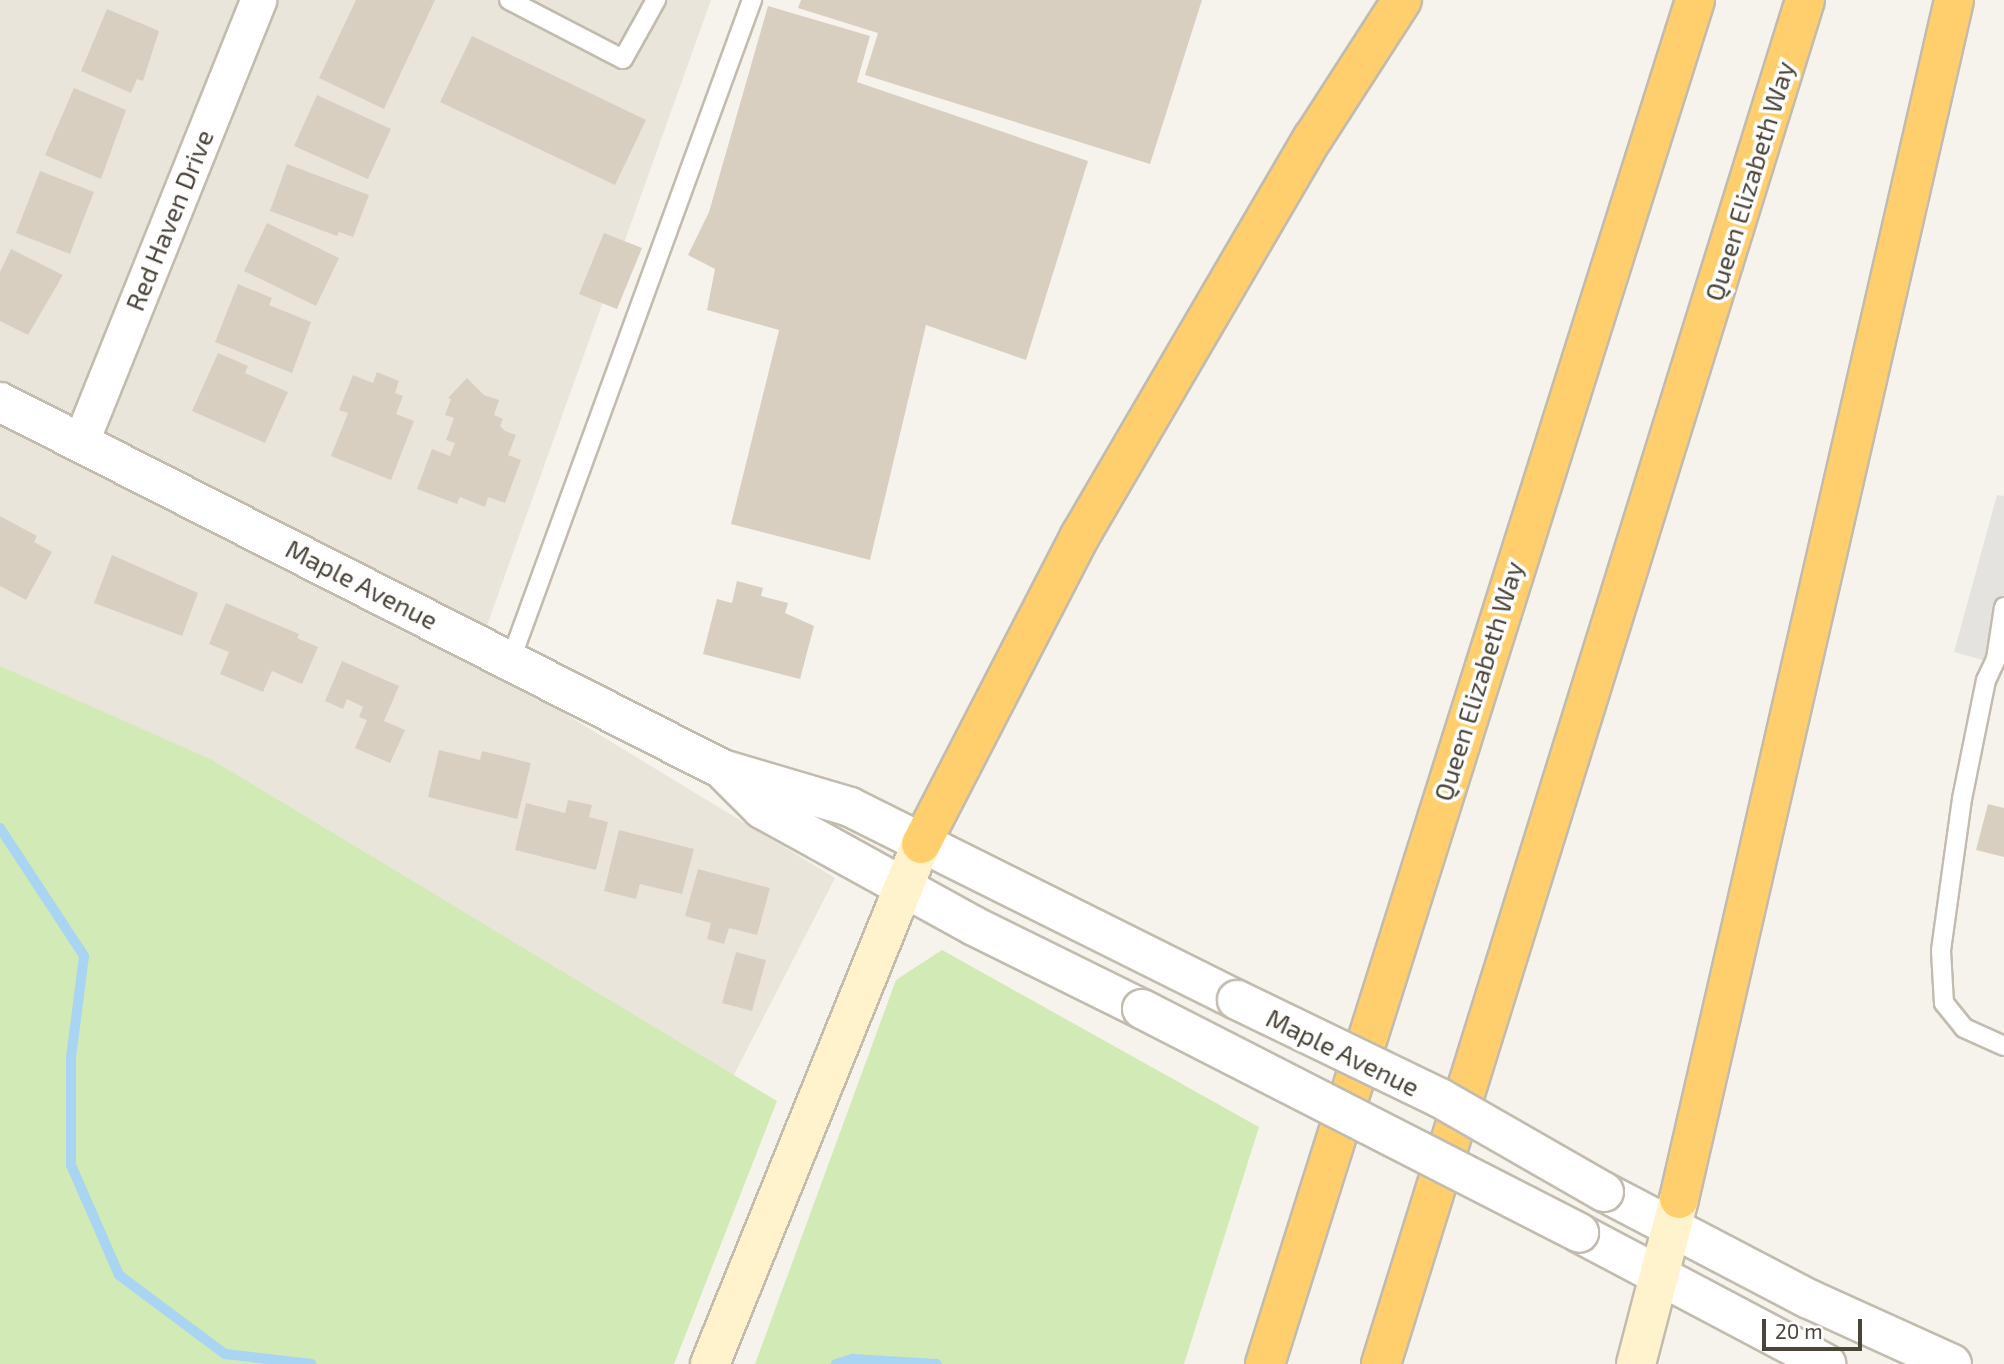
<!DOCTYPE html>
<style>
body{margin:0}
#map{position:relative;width:2004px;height:1364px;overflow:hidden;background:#f6f3ec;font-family:"Exo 2",sans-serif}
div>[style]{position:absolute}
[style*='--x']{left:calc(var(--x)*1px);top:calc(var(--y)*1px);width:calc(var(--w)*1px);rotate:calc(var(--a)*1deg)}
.residential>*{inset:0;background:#eae5da}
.green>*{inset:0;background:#d2eab5}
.parking>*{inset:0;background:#e5e3e0}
.stream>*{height:10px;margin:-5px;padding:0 5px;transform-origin:5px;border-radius:5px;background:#a9d4f2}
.building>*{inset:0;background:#d8cfc1}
.roads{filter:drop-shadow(2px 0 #c2bbae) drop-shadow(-2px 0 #c2bbae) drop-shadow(0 2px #c2bbae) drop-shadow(0 -2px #c2bbae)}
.service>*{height:18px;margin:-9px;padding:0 9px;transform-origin:9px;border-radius:9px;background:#fff}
.minor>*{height:35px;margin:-17.5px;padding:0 17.5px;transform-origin:17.5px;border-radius:17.5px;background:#fff}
.tertiary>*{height:38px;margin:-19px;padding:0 19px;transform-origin:19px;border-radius:19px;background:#fff}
.secondary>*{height:38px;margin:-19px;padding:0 19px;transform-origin:19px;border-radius:19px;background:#fff3cd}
.motorway>*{height:38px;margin:-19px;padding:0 19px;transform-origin:19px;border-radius:19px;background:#ffcf6e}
.bridges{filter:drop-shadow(2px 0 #c2bbae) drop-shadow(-2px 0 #c2bbae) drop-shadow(0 2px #c2bbae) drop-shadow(0 -2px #c2bbae)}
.tertiary-bridge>*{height:38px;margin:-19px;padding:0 19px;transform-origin:19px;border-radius:19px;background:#fff}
span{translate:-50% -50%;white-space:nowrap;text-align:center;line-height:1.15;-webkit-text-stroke:7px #fff;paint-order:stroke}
.street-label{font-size:26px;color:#4b4439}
.scale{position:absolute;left:1762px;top:1319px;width:100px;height:32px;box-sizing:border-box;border:4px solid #4b4439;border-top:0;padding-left:9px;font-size:21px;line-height:24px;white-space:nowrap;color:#4b4439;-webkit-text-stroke:5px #fff;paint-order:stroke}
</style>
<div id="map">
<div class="residential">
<div style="clip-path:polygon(0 0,711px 0,475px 659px,835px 878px,719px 1104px,0 716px)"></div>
</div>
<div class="green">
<div style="clip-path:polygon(0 666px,212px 760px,777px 1101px,674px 1364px,0 1364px)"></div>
<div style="clip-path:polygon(942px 950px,1259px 1127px,1184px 1364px,755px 1364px,896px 980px)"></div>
</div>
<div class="parking">
<div style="clip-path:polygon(1997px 495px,2004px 496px,2004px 666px,1954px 652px)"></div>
</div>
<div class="stream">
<div style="--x:0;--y:828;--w:153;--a:56.7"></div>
<div style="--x:84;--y:956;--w:102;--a:97.3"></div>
<div style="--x:71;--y:1057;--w:108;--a:90"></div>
<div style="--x:71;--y:1165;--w:120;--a:66.4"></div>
<div style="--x:119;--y:1275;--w:132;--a:36.7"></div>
<div style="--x:225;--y:1354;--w:87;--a:6.6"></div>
<div style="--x:836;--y:1364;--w:17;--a:-17"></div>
<div style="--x:852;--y:1359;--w:85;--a:3.4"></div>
</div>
<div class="building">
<div style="clip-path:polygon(356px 0,435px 0,384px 109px,319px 78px)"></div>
<div style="clip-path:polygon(801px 0,1202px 0,1150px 164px,865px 75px,878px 33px,798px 8px)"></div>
<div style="clip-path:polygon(768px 6px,870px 36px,857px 82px,1088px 161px,1026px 360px,926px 325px,870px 560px,731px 524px,779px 330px,707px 310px,715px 269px,688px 255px,709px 212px)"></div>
<div style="clip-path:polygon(107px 9px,159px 31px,143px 81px,137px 79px,131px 93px,81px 71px)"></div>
<div style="clip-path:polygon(472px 36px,646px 120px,615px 185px,440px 102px)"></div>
<div style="clip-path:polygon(74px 88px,126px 110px,101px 179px,45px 155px)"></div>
<div style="clip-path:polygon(317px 95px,391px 129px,368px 179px,294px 146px)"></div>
<div style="clip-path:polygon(287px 164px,369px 195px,353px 237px,339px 232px,337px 236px,270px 211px)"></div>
<div style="clip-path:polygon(40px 171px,94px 192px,70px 254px,16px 233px)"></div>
<div style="clip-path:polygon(267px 223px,339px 258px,316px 306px,244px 271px)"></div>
<div style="clip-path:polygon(604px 233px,642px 248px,617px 309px,579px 294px)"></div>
<div style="clip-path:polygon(11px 249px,63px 275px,28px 335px,0 321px,0 272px)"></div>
<div style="clip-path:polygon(238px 284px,272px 298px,269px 305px,311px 322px,292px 373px,215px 342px)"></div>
<div style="clip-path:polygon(218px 353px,248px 366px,245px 373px,288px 392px,265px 443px,192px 411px)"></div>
<div style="clip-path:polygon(377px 372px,399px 381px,395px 393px,403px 396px,396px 414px,414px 421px,391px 480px,331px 456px,348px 413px,339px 410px,353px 375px,373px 383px)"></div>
<div style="clip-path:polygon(467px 378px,484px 395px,499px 400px,494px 415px,503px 419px,500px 426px,505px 431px,516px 435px,508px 455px,521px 460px,505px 503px,488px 497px,485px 507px,460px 497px,457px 504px,417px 489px,432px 449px,450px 456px,455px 443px,446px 440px,454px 418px,445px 415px,451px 399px,448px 398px)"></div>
<div style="clip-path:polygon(0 516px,37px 536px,34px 542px,52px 552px,26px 600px,0 586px)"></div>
<div style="clip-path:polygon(112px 555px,198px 593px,182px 636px,94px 603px)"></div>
<div style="clip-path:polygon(737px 581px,763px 588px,761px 596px,788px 603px,785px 613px,814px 626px,800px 679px,703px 654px,717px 599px,732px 603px)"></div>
<div style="clip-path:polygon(226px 603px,299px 634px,297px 638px,318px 647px,302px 684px,272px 671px,263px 692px,220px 674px,229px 652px,209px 644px)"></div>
<div style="clip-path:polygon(342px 661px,399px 686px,384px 721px,405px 730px,390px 763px,355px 748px,367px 720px,359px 717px,363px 707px,347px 699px,343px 709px,325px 701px)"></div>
<div style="clip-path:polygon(439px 750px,480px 760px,482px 751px,531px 763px,517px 819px,428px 797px)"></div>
<div style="clip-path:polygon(568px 800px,592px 805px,589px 817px,608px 822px,596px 870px,515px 850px,526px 803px,565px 813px)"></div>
<div style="clip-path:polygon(1988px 804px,2004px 808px,2004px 857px,1976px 850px)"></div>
<div style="clip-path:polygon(619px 830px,694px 849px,682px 894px,640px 884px,636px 899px,604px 891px)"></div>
<div style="clip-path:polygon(698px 869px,770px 888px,757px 935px,729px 928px,724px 944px,707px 939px,711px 923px,685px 916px)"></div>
<div style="clip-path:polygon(736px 952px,766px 960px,752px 1011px,722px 1003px)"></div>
</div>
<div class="roads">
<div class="service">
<div style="--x:509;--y:0;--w:128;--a:27.4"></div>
<div style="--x:623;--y:59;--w:68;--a:-60.8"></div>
<div style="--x:2004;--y:607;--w:53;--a:98.7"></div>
<div style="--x:1996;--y:659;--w:23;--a:115"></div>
<div style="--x:1986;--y:680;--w:121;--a:101.4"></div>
<div style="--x:1962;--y:799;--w:153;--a:97.9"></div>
<div style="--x:1941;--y:951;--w:52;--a:86.7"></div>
<div style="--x:1944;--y:1003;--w:32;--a:51"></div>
<div style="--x:1964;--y:1028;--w:44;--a:24.2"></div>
<div style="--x:511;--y:659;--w:702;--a:-69.91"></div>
</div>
<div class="minor">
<div style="--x:81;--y:441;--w:475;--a:-68.1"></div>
</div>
<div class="tertiary">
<div style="--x:0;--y:402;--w:810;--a:26.94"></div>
<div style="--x:722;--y:769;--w:134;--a:16.5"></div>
<div style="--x:850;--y:807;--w:432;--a:26.5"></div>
<div style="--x:726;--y:773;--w:51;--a:45"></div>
<div style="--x:762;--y:809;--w:242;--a:28.9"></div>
<div style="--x:974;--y:926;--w:187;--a:26.3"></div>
<div style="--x:1604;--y:1192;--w:231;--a:27.6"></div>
<div style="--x:1809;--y:1299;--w:157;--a:24.4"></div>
<div style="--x:1579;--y:1233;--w:280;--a:27.9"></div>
</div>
<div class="secondary">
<div style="--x:710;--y:1364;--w:561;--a:-67.91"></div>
<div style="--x:1636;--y:1364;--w:171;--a:-75.4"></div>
</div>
<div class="motorway">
<div style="--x:921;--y:844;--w:347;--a:-62.7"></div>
<div style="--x:1080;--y:536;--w:461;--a:-59.7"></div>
<div style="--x:1313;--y:138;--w:164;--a:-57.2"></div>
<div style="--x:1679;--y:1199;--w:1230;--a:-77.08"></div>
<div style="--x:1265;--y:1364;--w:1430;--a:-72.5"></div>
<div style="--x:1381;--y:1364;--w:1428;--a:-72.73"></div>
</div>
</div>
<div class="bridges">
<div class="tertiary-bridge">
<div style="--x:1237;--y:1000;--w:225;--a:25.8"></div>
<div style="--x:1440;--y:1098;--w:189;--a:29.8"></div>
<div style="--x:1142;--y:1009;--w:491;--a:27.1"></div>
</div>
</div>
<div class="street-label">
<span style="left:1749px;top:181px;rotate:-73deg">Queen Elizabeth Way</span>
<span style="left:169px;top:220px;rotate:-68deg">Red Haven Drive</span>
<span style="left:362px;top:584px;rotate:27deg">Maple Avenue</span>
<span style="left:1478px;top:681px;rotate:-73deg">Queen Elizabeth Way</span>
<span style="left:1343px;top:1052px;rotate:26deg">Maple Avenue</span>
</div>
<div class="scale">20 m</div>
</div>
